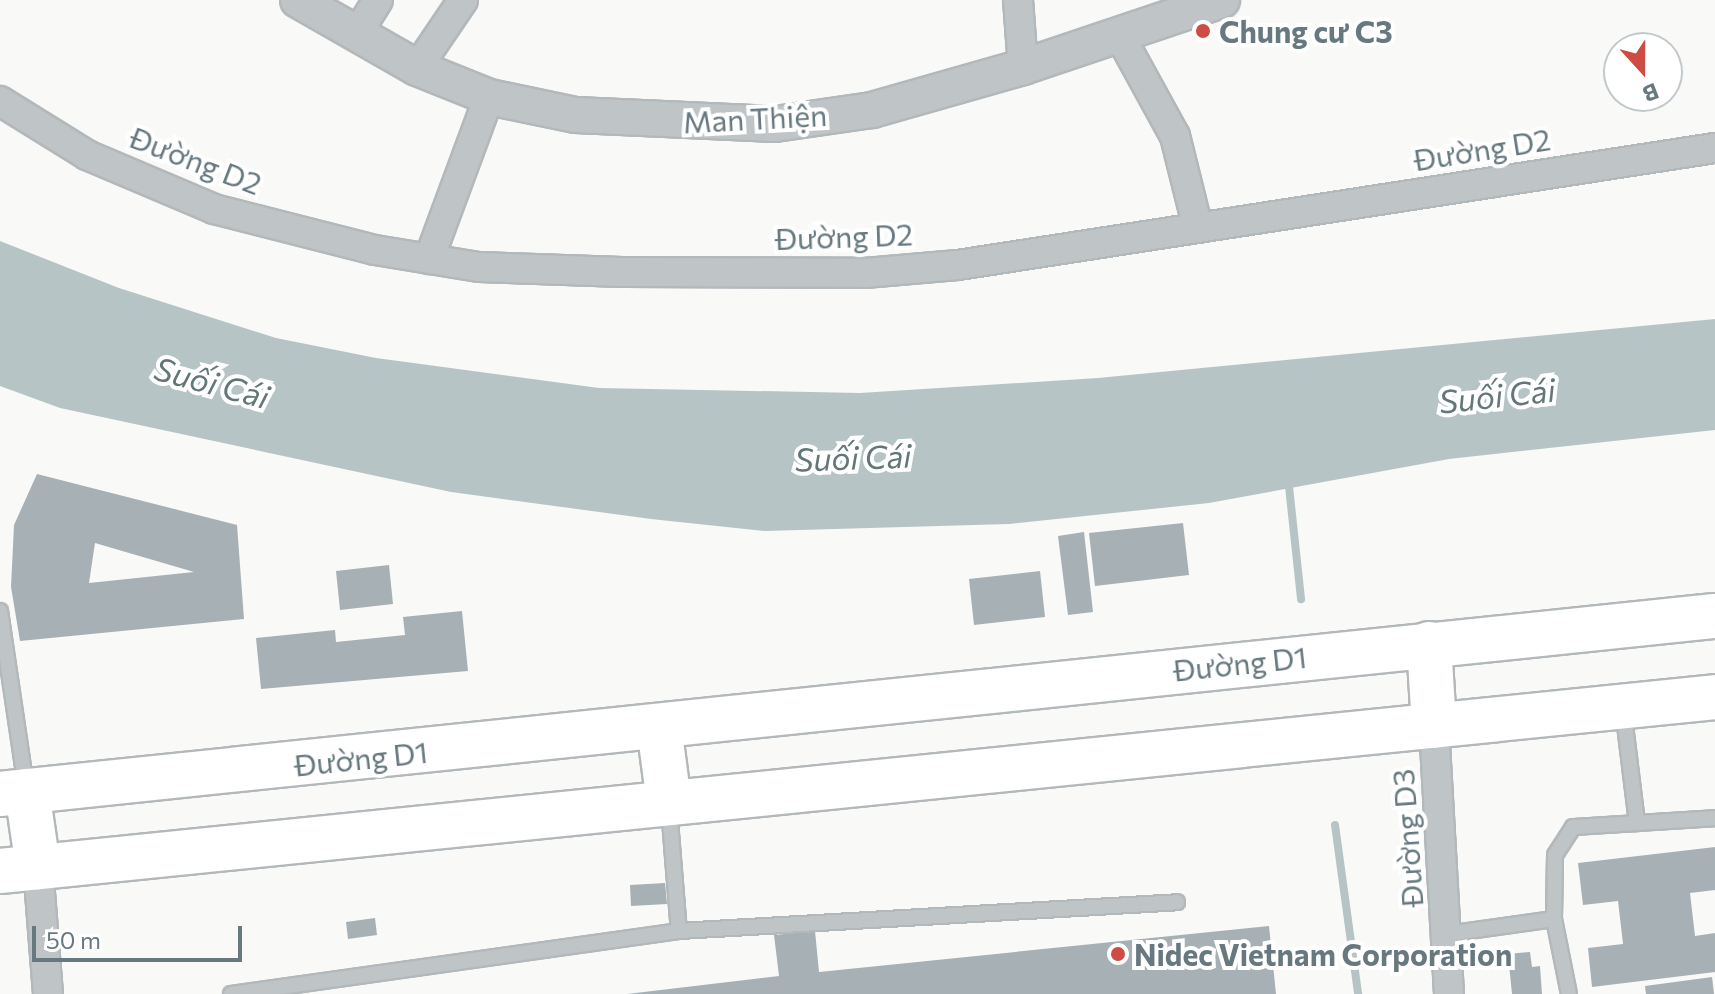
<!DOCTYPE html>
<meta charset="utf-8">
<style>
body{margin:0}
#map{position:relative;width:1715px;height:994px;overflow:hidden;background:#f9f9f8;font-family:Commissioner,sans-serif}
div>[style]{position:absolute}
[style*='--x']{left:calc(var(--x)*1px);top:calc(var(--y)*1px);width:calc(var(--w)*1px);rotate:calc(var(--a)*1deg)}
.water>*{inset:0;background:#b7c4c6}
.stream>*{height:8px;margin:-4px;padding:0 4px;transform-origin:4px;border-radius:4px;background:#b7c4c6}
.building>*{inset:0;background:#a7b0b4}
.roads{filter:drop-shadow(2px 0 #b3b8bb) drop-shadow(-2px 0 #b3b8bb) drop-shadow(0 2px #b3b8bb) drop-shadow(0 -2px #b3b8bb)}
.service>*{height:14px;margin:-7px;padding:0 7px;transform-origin:7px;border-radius:7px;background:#bfc4c6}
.minor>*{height:28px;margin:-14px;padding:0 14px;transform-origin:14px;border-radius:14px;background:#bfc4c6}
.tertiary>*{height:34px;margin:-17px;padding:0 17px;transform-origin:17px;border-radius:17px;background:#bfc4c6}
.primary>*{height:44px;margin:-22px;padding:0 22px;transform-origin:22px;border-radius:22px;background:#fff}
.dots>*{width:22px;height:22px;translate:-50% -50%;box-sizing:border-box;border:4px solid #fff;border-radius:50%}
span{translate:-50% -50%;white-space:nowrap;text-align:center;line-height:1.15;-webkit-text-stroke:8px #fff;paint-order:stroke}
.poi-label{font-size:30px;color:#67797f;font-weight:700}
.left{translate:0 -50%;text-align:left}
.street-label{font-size:30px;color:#67797f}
.water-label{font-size:32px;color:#637678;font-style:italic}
.north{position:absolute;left:1603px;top:32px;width:80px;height:80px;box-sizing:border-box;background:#fff;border:2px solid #c2c9cc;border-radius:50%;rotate:159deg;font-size:22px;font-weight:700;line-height:32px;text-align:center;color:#67797f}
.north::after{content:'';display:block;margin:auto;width:28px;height:36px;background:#ce4c43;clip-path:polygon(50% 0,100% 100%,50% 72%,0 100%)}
.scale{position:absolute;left:32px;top:926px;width:210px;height:36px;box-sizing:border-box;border:4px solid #67797f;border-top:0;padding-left:10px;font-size:24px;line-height:28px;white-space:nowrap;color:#67797f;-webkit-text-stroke:6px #fff;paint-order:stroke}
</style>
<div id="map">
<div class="water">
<div style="clip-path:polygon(0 241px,119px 288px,276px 338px,376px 358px,599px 388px,860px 393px,1098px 378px,1715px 319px,1715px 430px,1449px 459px,1209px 503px,1009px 524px,765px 531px,651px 519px,451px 492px,60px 408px,0 386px)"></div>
</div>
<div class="stream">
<div style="--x:1288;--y:477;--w:123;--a:83.9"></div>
<div style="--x:1335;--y:825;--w:171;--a:82.2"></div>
</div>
<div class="building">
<div style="clip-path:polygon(evenodd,37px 474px,237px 525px,244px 619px,20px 641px,11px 587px,14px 525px,37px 474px,95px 543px,194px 572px,89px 583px,95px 543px)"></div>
<div style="clip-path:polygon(1183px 523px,1189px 575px,1095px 586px,1089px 533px)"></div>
<div style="clip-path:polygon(1084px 532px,1093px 612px,1068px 615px,1058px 536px)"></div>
<div style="clip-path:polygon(389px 565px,393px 604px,340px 610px,336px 571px)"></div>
<div style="clip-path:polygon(1040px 571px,1045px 617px,974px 625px,969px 579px)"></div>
<div style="clip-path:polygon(462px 611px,468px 671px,261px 689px,256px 638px,335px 630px,336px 642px,405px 635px,403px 617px)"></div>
<div style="clip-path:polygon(1715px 847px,1715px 890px,1690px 893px,1695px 936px,1715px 933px,1715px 972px,1592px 987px,1588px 948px,1623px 944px,1618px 901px,1583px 905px,1578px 863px)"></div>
<div style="clip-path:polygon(665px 883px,667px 904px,631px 906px,630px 885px)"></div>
<div style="clip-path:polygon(375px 918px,377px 935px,348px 939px,346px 922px)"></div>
<div style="clip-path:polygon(1269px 926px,1276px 994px,627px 994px,779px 976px,774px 935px,815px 931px,819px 972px)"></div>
<div style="clip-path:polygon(1530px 952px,1532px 967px,1540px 966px,1542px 994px,1512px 994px,1508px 954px)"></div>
<div style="clip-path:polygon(1712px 977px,1714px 994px,1646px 994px,1645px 986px)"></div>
</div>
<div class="roads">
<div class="service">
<div style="--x:0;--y:611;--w:179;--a:81.6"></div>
<div style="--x:1625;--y:725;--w:99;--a:83"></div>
<div style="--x:669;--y:808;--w:123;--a:85.4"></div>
<div style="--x:1554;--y:919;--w:64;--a:-89.1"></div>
<div style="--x:1555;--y:855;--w:33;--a:-57"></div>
<div style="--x:1573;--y:827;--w:142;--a:-3.6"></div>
<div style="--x:1447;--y:934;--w:108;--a:-8"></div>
<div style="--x:1554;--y:919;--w:76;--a:78.7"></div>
<div style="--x:231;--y:994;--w:452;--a:-8"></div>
<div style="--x:679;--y:931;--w:499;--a:-3.3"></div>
</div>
<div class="minor">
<div style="--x:1018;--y:0;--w:67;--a:85.7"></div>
<div style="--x:356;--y:35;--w:41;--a:-57.8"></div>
<div style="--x:1120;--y:36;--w:114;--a:61.2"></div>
<div style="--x:1175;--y:136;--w:91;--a:76"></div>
<div style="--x:417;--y:68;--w:82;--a:-55.9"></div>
<div style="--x:0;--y:101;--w:102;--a:31.8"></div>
<div style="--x:87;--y:155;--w:138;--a:23"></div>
<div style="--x:214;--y:209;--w:166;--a:14.3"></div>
<div style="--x:375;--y:250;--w:105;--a:9.3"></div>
<div style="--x:479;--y:267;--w:143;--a:2"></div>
<div style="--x:622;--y:272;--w:243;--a:0.2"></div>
<div style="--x:865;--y:273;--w:93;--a:-4.9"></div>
<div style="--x:958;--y:265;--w:766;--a:-8.79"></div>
<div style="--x:429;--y:259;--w:173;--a:-69.7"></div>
<div style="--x:1434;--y:726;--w:268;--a:86.8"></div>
<div style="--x:38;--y:867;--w:127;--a:85.5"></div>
</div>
<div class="tertiary">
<div style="--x:298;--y:0;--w:137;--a:29.7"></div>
<div style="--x:417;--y:68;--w:78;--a:21.9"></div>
<div style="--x:489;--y:97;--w:89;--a:11.7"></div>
<div style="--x:576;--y:115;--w:199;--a:2.6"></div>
<div style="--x:775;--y:124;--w:98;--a:-8.2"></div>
<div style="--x:872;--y:110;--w:157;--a:-15.9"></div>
<div style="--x:1023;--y:67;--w:210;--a:-18.6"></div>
</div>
<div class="primary">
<div style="--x:1429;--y:644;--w:82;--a:86.5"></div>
<div style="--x:659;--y:727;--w:76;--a:82.4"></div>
<div style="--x:27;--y:791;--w:77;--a:81.8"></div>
<div style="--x:0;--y:794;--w:1724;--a:-5.93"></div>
<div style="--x:0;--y:871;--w:1724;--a:-5.79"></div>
</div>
</div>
<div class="dots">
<div style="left:1203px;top:31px;background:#ce4c43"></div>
<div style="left:1118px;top:954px;background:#ce4c43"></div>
</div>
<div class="poi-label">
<span class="left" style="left:1219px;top:31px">Chung cư C3</span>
<span class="left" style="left:1134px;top:954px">Nidec Vietnam Corporation</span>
</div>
<div class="street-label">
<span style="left:755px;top:118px;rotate:-3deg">Man Thiện</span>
<span style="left:1482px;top:149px;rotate:-9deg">Đường D2</span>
<span style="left:196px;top:160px;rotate:21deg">Đường D2</span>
<span style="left:844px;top:236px;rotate:-2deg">Đường D2</span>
<span style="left:1240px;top:663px;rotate:-6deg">Đường D1</span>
<span style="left:361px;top:758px;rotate:-6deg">Đường D1</span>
<span style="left:1407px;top:838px;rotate:-94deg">Đường D3</span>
</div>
<div class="water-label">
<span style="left:212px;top:382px;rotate:15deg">Suối Cái</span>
<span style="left:1497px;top:395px;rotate:-6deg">Suối Cái</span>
<span style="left:853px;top:457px;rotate:-2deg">Suối Cái</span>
</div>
<div class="north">B</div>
<div class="scale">50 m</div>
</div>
